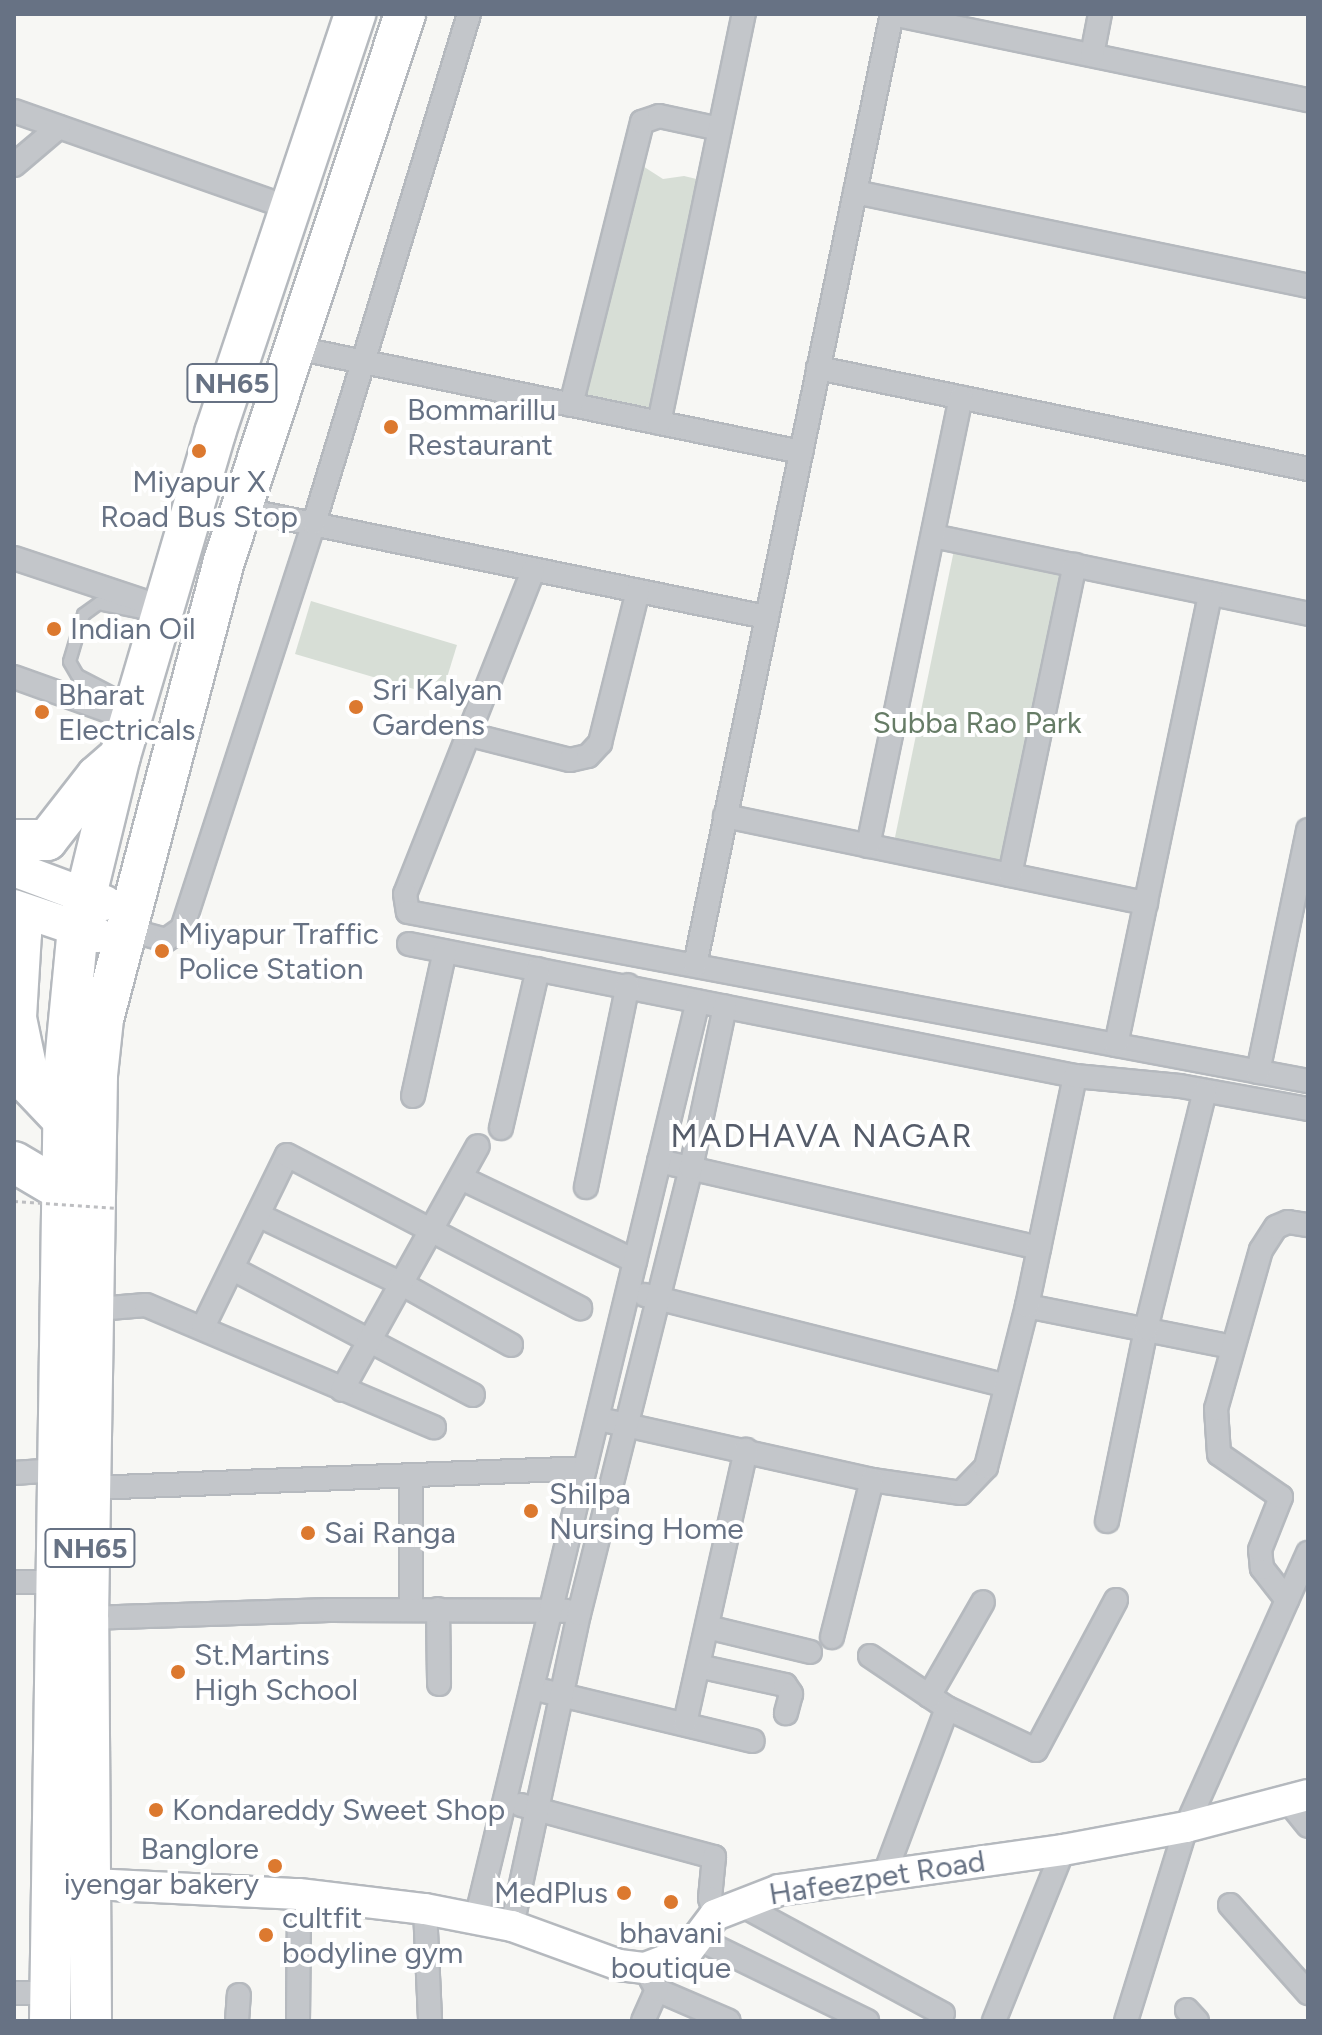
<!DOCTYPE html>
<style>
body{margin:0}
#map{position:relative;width:1322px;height:2035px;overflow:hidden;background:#f7f7f4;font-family:Figtree,sans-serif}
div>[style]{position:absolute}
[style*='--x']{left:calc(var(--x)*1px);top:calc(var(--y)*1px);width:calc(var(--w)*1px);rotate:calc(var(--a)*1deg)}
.green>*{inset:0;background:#d7ded6}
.roads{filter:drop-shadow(2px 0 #b5b9be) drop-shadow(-2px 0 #b5b9be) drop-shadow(0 2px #b5b9be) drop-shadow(0 -2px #b5b9be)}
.lane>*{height:11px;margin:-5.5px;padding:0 5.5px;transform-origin:5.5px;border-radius:5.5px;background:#c3c6ca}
.street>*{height:22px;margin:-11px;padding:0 11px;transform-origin:11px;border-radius:11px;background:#c3c6ca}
.secondary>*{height:30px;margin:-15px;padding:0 15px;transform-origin:15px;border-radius:15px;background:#fff}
.primary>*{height:34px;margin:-17px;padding:0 17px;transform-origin:17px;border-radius:17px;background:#fff}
.highway>*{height:40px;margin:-20px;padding:0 20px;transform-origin:20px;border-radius:20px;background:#fff}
.path-bridge>*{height:3px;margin-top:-1.5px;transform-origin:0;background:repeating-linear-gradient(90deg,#bdbec1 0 4px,transparent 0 8px)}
.dots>*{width:22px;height:22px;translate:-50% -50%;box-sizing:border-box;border:4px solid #fff;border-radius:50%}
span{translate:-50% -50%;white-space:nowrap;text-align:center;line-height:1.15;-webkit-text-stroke:8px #fff;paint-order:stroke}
.shield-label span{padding:2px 6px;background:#fff;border:2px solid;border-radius:6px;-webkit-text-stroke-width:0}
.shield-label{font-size:28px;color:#677284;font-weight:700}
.poi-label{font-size:30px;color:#677284}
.left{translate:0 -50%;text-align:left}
.right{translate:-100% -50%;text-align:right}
.park-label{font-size:30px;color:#667c66}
.street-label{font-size:30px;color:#677284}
.neighbourhood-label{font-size:32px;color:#555c6a;letter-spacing:2px}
.frame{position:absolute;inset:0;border:16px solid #677284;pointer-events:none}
</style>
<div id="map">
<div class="green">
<div style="clip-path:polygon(638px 163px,663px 179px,684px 176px,709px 182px,657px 423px,583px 405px)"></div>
<div style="clip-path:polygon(954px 550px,1066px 573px,1006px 870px,893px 847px)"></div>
<div style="clip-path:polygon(311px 601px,457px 645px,441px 697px,295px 654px)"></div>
</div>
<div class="roads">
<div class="lane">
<div style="--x:127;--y:701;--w:56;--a:-152.5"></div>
<div style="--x:77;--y:675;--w:16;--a:-120"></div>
<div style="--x:69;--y:661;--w:49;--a:-73.4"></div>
<div style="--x:83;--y:614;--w:19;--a:-36"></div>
<div style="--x:98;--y:603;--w:54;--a:11.7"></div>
</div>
<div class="street">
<div style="--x:892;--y:14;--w:425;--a:11.7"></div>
<div style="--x:1092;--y:55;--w:42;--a:-79"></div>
<div style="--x:14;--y:111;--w:295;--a:19.4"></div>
<div style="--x:14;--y:165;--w:59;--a:-40.2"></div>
<div style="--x:855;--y:192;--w:463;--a:11.7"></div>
<div style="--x:296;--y:348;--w:516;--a:11.64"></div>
<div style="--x:818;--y:368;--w:500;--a:11.65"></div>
<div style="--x:571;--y:405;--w:292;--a:-75.9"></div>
<div style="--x:642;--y:122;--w:18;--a:-19"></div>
<div style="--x:659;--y:116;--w:62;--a:12"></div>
<div style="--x:659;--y:423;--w:418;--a:-78.3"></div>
<div style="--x:240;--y:509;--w:537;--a:11.6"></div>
<div style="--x:933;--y:536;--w:383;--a:11.7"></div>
<div style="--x:14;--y:558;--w:158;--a:18.4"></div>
<div style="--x:533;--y:571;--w:347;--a:111.6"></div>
<div style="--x:405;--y:894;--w:18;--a:81"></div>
<div style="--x:408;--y:912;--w:916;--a:10.64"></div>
<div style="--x:14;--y:677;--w:124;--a:19.7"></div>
<div style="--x:467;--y:734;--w:106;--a:14.2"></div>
<div style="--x:570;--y:760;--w:18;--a:-13"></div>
<div style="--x:588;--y:756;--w:18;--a:-47"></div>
<div style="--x:600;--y:743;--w:157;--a:-76"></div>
<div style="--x:725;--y:816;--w:430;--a:11.7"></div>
<div style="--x:868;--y:846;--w:458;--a:-78.3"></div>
<div style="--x:1010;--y:875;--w:317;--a:-78.2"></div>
<div style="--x:126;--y:929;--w:41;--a:15.4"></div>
<div style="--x:166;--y:940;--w:19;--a:-35"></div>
<div style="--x:182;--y:929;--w:427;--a:-72"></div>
<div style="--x:314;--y:523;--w:532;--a:-73.06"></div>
<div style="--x:409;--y:944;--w:679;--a:11.21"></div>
<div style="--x:695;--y:965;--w:971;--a:-78.3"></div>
<div style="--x:1116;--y:1045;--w:461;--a:-78.2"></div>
<div style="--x:1258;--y:1072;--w:247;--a:-78.3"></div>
<div style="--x:413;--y:1096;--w:148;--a:-77.6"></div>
<div style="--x:501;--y:1128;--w:163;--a:-76.9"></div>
<div style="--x:659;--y:1161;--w:390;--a:12.9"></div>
<div style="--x:461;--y:1178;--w:193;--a:25.5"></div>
<div style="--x:586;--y:1187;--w:206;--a:-78.3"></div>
<div style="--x:258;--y:1215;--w:160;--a:25.6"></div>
<div style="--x:402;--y:1284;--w:125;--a:29.2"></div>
<div style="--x:233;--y:1269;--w:271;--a:27.7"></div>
<div style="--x:645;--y:1295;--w:370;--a:14.1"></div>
<div style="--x:1027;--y:1306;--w:209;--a:11.3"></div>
<div style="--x:97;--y:1309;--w:49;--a:-4.7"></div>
<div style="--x:146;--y:1305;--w:313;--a:23"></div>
<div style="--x:203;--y:1327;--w:191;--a:-64"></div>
<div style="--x:287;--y:1155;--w:331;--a:27.6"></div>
<div style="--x:342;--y:1390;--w:279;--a:-60.9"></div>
<div style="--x:599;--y:1419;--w:280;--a:12.6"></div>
<div style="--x:872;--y:1480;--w:90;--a:8.3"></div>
<div style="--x:961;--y:1493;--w:36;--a:-46"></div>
<div style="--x:986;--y:1467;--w:166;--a:-75.7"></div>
<div style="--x:1027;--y:1306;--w:235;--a:-78.2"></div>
<div style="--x:1075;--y:1076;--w:105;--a:5.4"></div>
<div style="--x:1180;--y:1086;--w:130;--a:10.2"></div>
<div style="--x:14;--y:1473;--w:43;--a:-4"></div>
<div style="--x:411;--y:1478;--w:131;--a:90"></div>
<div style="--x:92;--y:1488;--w:493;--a:-2.3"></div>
<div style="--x:1107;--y:1521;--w:196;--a:-78.5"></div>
<div style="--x:1146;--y:1329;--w:245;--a:-76.1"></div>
<div style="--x:14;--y:1582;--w:44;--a:0"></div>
<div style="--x:1287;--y:1600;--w:41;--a:-128"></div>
<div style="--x:1262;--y:1568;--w:18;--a:-96"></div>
<div style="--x:1260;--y:1550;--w:57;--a:-68.4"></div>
<div style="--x:1281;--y:1497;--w:75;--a:-145.3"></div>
<div style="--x:1219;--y:1454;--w:45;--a:-93.8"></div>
<div style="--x:1216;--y:1409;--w:165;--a:-74.2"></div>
<div style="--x:1261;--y:1250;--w:27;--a:-57"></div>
<div style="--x:1276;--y:1227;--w:13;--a:-23"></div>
<div style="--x:1288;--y:1222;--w:20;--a:9"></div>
<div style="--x:438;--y:1609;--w:75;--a:89.2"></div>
<div style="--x:88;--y:1618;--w:241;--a:-1.9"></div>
<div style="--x:329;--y:1610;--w:237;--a:0.2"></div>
<div style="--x:707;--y:1627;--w:106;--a:13.6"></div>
<div style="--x:832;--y:1637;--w:162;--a:-75.7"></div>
<div style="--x:870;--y:1656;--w:93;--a:34"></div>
<div style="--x:947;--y:1708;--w:98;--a:25.3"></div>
<div style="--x:1036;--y:1750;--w:170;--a:-61.9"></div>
<div style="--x:698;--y:1666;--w:89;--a:12.3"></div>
<div style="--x:785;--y:1685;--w:11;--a:56"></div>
<div style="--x:791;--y:1694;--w:20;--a:105"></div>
<div style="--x:532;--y:1688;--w:227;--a:13.5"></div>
<div style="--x:929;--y:1696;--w:108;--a:-60.1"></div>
<div style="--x:685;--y:1723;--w:280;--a:-77.4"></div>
<div style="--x:1288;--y:1801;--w:32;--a:51"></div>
<div style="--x:521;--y:1805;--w:200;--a:15.1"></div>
<div style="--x:714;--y:1857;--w:41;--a:95.6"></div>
<div style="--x:710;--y:1898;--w:18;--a:74"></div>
<div style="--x:884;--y:1876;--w:179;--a:-69.4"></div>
<div style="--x:738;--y:1903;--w:233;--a:28.4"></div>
<div style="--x:1230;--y:1905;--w:118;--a:48.4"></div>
<div style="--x:425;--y:1909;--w:112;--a:87.4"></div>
<div style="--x:476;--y:1919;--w:944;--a:-76.41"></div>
<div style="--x:512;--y:1926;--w:319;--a:-77.9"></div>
<div style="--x:579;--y:1614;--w:460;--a:-75.9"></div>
<div style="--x:691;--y:1168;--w:165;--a:-78.1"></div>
<div style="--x:701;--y:1940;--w:185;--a:26"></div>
<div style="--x:657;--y:1990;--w:78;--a:23.3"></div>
<div style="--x:14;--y:1993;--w:36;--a:0"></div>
<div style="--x:1187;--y:2010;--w:15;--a:48"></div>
<div style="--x:237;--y:2021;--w:26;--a:-86"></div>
<div style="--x:298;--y:2021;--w:127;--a:-89.5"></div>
<div style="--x:643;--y:2021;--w:34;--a:-66"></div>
<div style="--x:657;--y:1990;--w:13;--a:-119"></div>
<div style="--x:994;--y:2021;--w:184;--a:-68"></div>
<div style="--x:1126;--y:2021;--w:203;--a:-72.8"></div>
<div style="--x:1186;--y:1827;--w:300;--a:-66"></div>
</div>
<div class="secondary">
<div style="--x:92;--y:1884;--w:207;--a:2.8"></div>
<div style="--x:299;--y:1894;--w:127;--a:6.8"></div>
<div style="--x:425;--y:1909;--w:89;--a:11.1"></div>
<div style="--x:512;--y:1926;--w:114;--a:20"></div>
<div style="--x:619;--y:1965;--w:26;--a:7"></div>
<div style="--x:645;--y:1968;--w:45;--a:-20.9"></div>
<div style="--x:687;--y:1952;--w:46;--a:-52.9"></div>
<div style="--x:715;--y:1915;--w:69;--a:-21.3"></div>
<div style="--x:779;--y:1890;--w:287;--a:-8"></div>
<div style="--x:1063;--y:1850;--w:125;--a:-10.6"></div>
<div style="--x:1186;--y:1827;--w:126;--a:-14.7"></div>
</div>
<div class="primary">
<div style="--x:14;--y:869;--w:97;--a:20.5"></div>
<div style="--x:14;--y:907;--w:88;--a:18.6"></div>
</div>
<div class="highway">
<div style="--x:14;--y:840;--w:33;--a:0"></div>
<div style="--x:47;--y:840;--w:81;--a:-52"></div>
<div style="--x:97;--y:776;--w:30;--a:-41"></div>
<div style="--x:14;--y:918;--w:17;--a:65"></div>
<div style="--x:21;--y:933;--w:85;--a:93.4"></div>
<div style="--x:16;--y:1018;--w:68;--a:78.2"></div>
<div style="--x:30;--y:1085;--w:51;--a:46.6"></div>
<div style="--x:14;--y:1162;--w:57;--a:30.6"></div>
<div style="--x:50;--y:2021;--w:948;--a:-89.15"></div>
<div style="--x:64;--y:1073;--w:146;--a:-84.5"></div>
<div style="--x:78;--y:928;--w:177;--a:-76.3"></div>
<div style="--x:120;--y:756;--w:337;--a:-73.6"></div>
<div style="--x:215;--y:433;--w:442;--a:-71.5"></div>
<div style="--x:91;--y:2021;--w:403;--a:-90.4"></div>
<div style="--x:88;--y:1618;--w:543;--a:-89.05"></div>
<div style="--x:97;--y:1075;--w:56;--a:-83.9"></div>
<div style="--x:103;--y:1019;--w:474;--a:-75.2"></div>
<div style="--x:224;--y:561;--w:576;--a:-71.69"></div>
</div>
</div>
<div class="path-bridge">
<div style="--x:14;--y:1201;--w:104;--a:3.9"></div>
</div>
<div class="dots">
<div style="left:391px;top:427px;background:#dc792f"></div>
<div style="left:199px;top:451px;background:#dc792f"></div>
<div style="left:54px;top:629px;background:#dc792f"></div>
<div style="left:356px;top:707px;background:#dc792f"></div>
<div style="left:42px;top:712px;background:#dc792f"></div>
<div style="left:162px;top:951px;background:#dc792f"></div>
<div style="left:531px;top:1511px;background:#dc792f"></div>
<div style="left:308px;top:1533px;background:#dc792f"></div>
<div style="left:178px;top:1672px;background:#dc792f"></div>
<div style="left:156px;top:1810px;background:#dc792f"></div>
<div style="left:275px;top:1866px;background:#dc792f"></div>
<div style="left:624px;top:1893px;background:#dc792f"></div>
<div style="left:671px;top:1902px;background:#dc792f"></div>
<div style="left:266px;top:1935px;background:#dc792f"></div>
</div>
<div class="shield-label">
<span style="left:232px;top:383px">NH65</span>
<span style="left:90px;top:1548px">NH65</span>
</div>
<div class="poi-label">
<span class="left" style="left:407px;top:427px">Bommarillu<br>Restaurant</span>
<span style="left:199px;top:499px">Miyapur X<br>Road Bus Stop</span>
<span class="left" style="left:70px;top:629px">Indian Oil</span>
<span class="left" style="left:372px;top:707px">Sri Kalyan<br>Gardens</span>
<span class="left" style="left:58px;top:712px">Bharat<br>Electricals</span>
<span class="left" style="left:178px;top:951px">Miyapur Traffic<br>Police Station</span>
<span class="left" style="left:549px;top:1511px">Shilpa<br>Nursing Home</span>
<span class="left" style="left:324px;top:1533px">Sai Ranga</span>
<span class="left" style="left:194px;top:1672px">St.Martins<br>High School</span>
<span class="left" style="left:172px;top:1810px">Kondareddy Sweet Shop</span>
<span class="right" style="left:259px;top:1866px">Banglore<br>iyengar bakery</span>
<span class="right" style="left:608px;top:1893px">MedPlus</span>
<span class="left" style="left:282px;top:1935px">cultfit<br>bodyline gym</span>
<span style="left:671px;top:1950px">bhavani<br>boutique</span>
</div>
<div class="park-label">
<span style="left:977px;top:723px">Subba Rao Park</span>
</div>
<div class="street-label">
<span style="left:877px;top:1878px;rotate:-9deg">Hafeezpet Road</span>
</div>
<div class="neighbourhood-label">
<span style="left:822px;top:1136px">MADHAVA NAGAR</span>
</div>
<div class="frame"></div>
</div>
